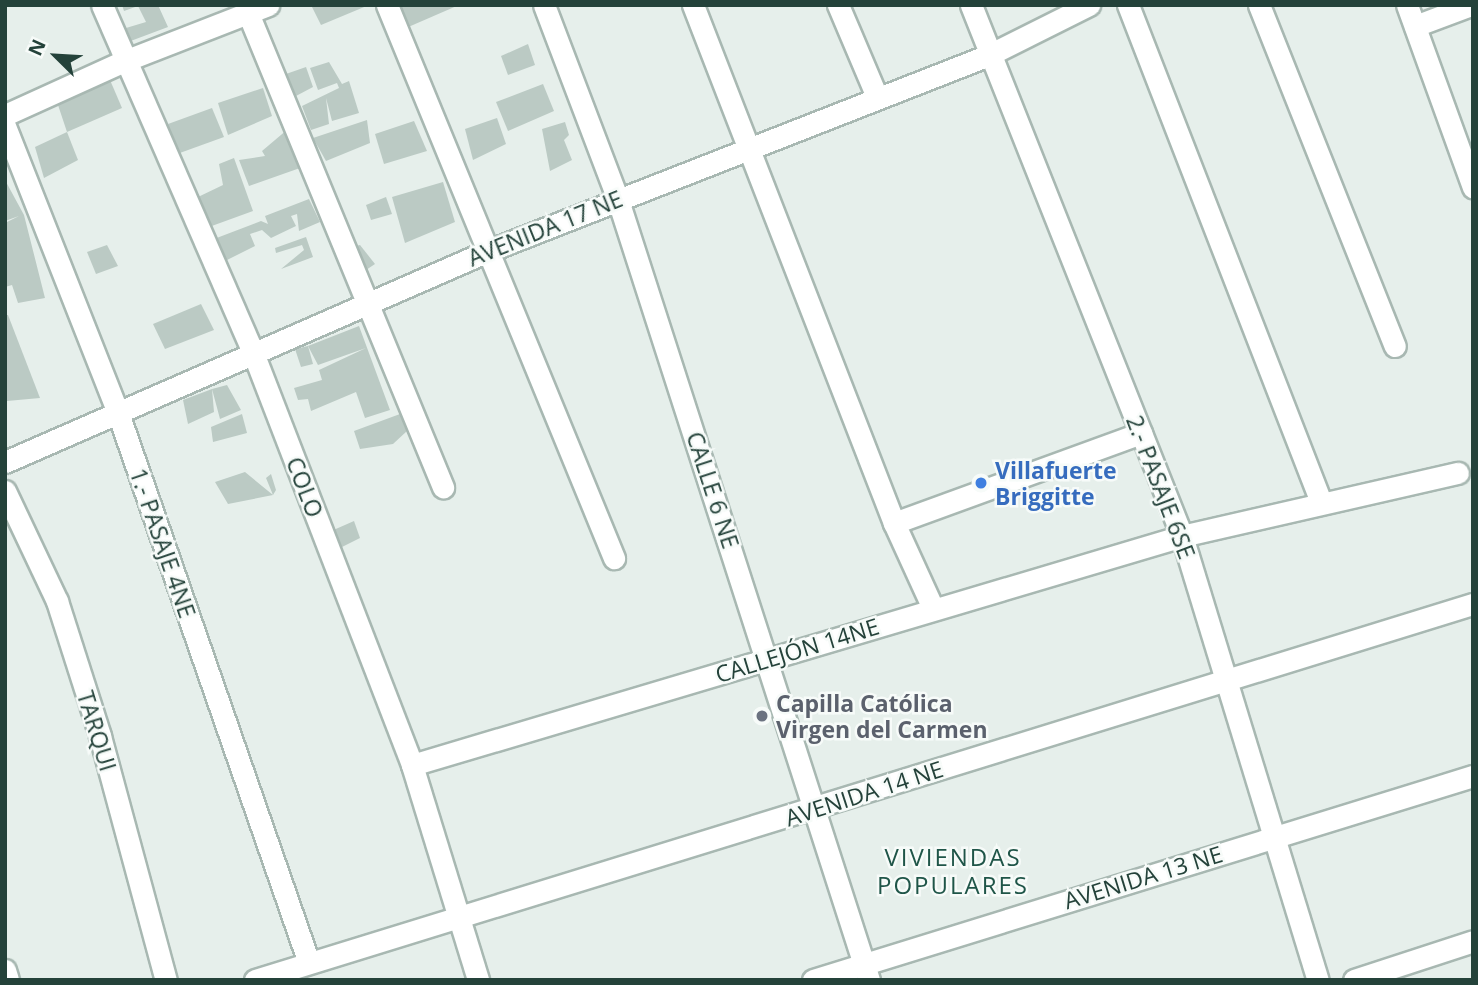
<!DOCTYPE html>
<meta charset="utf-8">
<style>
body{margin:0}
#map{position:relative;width:1478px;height:985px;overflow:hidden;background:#e6efeb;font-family:"Open Sans",sans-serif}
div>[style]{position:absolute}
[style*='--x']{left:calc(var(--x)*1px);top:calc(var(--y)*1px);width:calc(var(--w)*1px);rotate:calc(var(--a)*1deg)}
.building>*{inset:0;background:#bbcac4}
.roads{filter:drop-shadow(2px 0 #a8b8b2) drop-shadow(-2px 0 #a8b8b2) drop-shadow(0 2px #a8b8b2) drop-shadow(0 -2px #a8b8b2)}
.street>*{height:21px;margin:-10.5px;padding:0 10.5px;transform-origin:10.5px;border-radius:10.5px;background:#fff}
.dots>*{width:19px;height:19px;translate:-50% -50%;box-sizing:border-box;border:4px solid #f7fbf9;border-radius:50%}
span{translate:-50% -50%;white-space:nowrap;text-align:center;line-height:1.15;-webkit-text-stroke:5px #f7fbf9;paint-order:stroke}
.street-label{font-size:23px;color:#24423a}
.shop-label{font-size:23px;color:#366cbe;font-weight:700}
.left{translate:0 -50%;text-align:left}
.worship-label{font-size:23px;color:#5b616d;font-weight:700}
.neighbourhood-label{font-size:24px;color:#1f5548;letter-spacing:2px}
.frame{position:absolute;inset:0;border:7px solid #24423a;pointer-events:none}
.north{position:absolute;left:21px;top:21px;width:70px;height:70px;-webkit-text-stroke:5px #f7fbf9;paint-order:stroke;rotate:294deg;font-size:19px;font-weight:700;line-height:28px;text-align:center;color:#24423a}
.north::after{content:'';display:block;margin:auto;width:24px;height:32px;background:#24423a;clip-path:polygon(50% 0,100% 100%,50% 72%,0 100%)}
</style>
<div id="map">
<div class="building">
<div style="clip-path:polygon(122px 5px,158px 5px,168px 27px,128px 42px,126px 28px,146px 22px,138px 6px,124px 11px)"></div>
<div style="clip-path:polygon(311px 5px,369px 5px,321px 25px)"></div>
<div style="clip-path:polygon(399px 5px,459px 5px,406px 28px)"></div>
<div style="clip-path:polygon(528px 44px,535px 65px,508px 75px,501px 56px)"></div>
<div style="clip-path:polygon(329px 62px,342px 84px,349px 81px,359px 113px,332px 121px,326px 98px,329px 124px,311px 130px,302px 106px,339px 88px,337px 83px,318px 90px,310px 68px)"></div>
<div style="clip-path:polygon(306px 67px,313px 87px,296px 96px,286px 74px)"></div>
<div style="clip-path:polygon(110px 80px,122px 108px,67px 132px,57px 102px)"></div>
<div style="clip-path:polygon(543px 84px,554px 111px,508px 131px,496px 102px)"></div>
<div style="clip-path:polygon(263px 88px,272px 116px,228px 135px,218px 103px)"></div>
<div style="clip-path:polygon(212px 108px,224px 137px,177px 154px,168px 124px)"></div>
<div style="clip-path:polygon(497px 118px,506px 144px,473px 160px,465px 129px)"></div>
<div style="clip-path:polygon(367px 120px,370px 143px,326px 161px,313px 138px)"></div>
<div style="clip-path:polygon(414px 121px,427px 151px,384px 164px,375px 134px)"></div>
<div style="clip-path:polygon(565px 122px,569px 135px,564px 140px,572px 160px,550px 171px,542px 129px)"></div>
<div style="clip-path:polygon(288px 129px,300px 168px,249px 186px,239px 160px,265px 156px,262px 151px)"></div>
<div style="clip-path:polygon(67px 132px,78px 160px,44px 178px,35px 147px)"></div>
<div style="clip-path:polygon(234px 158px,253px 211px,209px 227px,198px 197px,223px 185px,219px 164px)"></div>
<div style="clip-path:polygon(5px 180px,24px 215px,45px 298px,18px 303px,12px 285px,5px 287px,5px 223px,19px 216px,5px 221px)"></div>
<div style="clip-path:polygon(443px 182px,455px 222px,405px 243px,392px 197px)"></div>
<div style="clip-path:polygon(386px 197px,392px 214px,371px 220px,366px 205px)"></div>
<div style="clip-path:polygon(309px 199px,320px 222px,299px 231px,297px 214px,291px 216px,296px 226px,271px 238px,262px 230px,250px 234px,255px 246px,221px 263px,214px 239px,261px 221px,268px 224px,265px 216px)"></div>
<div style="clip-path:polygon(306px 237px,313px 257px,281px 269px,304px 250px,302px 245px,276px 253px,275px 248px)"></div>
<div style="clip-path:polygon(107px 245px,118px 266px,96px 274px,87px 252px)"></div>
<div style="clip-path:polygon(360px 245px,375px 264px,366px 270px,356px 246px)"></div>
<div style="clip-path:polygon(201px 304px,214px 330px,165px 349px,153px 324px)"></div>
<div style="clip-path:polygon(5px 315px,8px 315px,40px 398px,7px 401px)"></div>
<div style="clip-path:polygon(359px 326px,390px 410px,365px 418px,356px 392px,311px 411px,308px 399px,298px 400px,294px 388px,322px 380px,319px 370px,366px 348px,318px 365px,308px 346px)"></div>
<div style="clip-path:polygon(308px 346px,313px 364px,301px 367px,295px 349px)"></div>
<div style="clip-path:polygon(227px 385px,241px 410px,220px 419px,212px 389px,214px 412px,188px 424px,183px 400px,212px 389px)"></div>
<div style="clip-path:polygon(242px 414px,247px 433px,213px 442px,211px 427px)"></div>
<div style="clip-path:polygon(400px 414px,407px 431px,393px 444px,360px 449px,354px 431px)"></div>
<div style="clip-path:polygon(245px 472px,273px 495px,266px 478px,271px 474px,276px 490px,273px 495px,228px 504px,215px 482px)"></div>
<div style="clip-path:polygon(354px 521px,360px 538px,336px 550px,329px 532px)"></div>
</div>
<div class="roads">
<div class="street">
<div style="--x:102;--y:5;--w:382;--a:66.5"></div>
<div style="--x:254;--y:355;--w:439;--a:68.9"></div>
<div style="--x:412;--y:765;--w:225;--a:72.9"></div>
<div style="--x:387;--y:5;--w:598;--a:67.68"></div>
<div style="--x:544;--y:5;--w:205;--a:69.2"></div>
<div style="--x:617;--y:197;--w:823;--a:72.16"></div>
<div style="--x:693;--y:5;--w:556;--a:68.79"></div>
<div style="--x:894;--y:523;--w:94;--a:65.4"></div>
<div style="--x:838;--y:5;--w:100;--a:67"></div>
<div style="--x:971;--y:5;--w:571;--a:68.33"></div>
<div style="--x:1182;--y:536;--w:464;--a:73"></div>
<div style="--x:1128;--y:5;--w:533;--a:68.78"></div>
<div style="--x:1259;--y:5;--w:367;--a:68.3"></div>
<div style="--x:1407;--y:5;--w:194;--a:70.1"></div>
<div style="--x:248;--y:13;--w:513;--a:67.64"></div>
<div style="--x:1415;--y:26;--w:60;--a:-20.6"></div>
<div style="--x:5;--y:115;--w:128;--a:-24.4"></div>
<div style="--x:122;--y:62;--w:157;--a:-21.3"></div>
<div style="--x:5;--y:126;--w:308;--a:68.5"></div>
<div style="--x:118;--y:413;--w:582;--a:70.85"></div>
<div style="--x:5;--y:462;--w:527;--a:-23.6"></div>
<div style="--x:488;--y:251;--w:538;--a:-21.37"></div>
<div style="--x:989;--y:55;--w:112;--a:-26.6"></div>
<div style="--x:5;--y:491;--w:122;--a:64.7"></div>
<div style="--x:57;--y:601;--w:142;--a:72.3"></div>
<div style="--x:100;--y:736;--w:253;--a:74.9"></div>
<div style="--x:894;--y:523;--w:263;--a:-20"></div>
<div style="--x:412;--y:765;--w:803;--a:-16.56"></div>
<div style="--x:1182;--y:536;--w:283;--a:-12.9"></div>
<div style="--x:5;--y:970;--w:10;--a:73"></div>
<div style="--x:255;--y:980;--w:1275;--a:-17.16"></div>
<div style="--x:813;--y:980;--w:691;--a:-17.18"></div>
<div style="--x:1354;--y:980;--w:125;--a:-18.1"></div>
</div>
</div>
<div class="dots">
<div style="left:981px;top:483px;background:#3f7fe0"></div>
<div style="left:762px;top:716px;background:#6b7280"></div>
</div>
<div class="street-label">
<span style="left:545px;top:228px;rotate:-22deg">AVENIDA 17 NE</span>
<span style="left:305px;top:487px;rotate:69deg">COLO</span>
<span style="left:1161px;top:487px;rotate:69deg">2.- PASAJE 6SE</span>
<span style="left:713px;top:490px;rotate:72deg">CALLE 6 NE</span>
<span style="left:163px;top:543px;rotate:71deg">1.- PASAJE 4NE</span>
<span style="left:797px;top:650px;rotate:-17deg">CALLEJÓN 14NE</span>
<span style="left:97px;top:731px;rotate:73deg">TARQUI</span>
<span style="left:864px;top:793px;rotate:-18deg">AVENIDA 14 NE</span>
<span style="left:1143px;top:877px;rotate:-17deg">AVENIDA 13 NE</span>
</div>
<div class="shop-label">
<span class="left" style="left:995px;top:483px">Villafuerte<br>Briggitte</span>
</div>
<div class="worship-label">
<span class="left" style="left:776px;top:716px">Capilla Católica<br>Virgen del Carmen</span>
</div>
<div class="neighbourhood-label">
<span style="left:953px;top:871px">VIVIENDAS<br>POPULARES</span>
</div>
<div class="frame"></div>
<div class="north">N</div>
</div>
